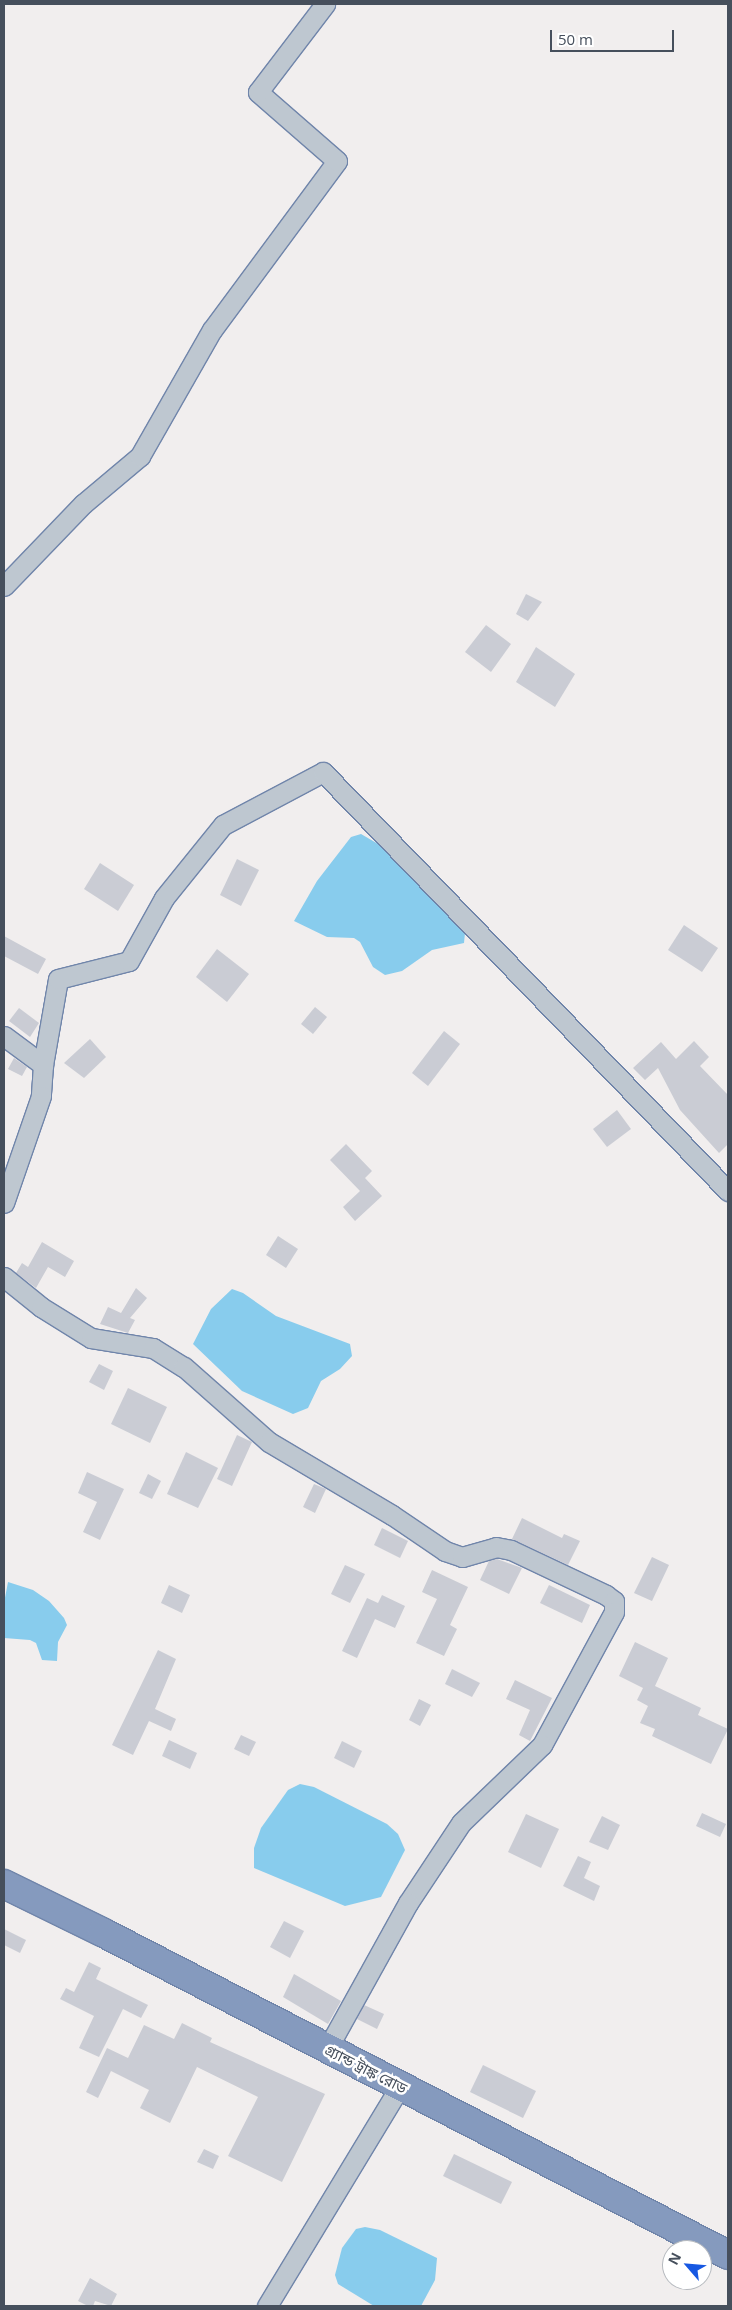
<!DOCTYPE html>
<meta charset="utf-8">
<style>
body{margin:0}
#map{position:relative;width:732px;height:2310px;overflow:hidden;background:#f1eeee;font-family:"Open Sans","Noto Sans Bengali",sans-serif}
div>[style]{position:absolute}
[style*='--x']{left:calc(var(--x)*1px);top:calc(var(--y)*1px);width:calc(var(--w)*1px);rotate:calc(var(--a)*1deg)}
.water>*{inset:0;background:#88cced}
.building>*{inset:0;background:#caccd4}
.roads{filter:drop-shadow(1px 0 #7085aa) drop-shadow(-1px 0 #7085aa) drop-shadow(0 1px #7085aa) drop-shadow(0 -1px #7085aa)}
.street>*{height:19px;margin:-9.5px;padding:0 9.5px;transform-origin:9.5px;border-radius:9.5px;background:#bec7d0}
.highway>*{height:28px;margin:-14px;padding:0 14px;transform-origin:14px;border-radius:14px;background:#859abe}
span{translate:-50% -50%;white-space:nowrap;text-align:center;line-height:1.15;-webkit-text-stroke:5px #fff;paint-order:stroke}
.street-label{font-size:15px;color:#464f5c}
.frame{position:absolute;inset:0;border:5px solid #464f5c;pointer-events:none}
.north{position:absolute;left:662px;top:2240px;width:50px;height:50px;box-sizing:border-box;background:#fff;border:1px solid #b5b9be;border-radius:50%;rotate:297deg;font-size:14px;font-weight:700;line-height:20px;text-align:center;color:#464f5c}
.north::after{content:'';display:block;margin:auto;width:18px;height:22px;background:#1758e2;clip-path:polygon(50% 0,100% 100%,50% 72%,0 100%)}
.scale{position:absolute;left:550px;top:30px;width:124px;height:22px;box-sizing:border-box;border:2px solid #464f5c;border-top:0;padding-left:6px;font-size:15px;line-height:18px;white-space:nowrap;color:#464f5c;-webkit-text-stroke:4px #fff;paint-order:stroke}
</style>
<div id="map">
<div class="water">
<div style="clip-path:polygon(361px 834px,385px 848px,461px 925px,465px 933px,464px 943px,432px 950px,402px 971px,385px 975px,373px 967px,360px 942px,354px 938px,327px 937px,294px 921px,317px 881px,351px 837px)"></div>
<div style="clip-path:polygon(232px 1289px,243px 1293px,276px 1316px,350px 1344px,352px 1356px,340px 1369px,321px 1381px,308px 1408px,293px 1414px,242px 1391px,193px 1344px,211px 1309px)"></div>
<div style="clip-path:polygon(8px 1582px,33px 1590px,49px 1601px,64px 1618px,67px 1625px,58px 1642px,57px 1661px,42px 1660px,36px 1643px,30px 1640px,4px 1638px,4px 1603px)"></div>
<div style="clip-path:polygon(300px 1784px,314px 1787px,387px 1824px,398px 1834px,405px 1850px,381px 1897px,345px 1906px,254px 1868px,254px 1848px,261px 1828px,288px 1790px)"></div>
<div style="clip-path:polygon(365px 2227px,380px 2230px,437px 2258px,435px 2280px,421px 2306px,374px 2306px,338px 2284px,335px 2275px,342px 2248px,356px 2229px)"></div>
</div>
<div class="building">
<div style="clip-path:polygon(526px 594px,542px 602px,528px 621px,516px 614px)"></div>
<div style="clip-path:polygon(486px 625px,511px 644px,491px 672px,465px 652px)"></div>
<div style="clip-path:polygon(536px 647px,575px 674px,555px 707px,516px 682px)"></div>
<div style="clip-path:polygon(237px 859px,259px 870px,241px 906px,220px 895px)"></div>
<div style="clip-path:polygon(100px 863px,134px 885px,118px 911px,84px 889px)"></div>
<div style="clip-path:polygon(684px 925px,718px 948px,702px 972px,668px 950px)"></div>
<div style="clip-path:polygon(4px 936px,46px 959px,38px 974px,4px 956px)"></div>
<div style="clip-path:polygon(217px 949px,249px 974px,227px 1002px,196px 977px)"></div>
<div style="clip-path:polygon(315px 1007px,327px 1017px,313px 1034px,301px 1024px)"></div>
<div style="clip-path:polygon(19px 1008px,39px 1023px,30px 1037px,9px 1021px)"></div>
<div style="clip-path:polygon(444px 1031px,460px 1044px,428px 1086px,412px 1073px)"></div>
<div style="clip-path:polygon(90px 1039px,106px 1057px,84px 1078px,64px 1063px)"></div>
<div style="clip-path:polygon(694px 1041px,709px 1057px,700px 1066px,728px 1095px,728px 1144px,719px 1153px,680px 1110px,658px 1068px,645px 1080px,633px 1068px,661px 1042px,676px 1059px)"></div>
<div style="clip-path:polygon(14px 1058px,27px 1067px,22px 1076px,8px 1069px)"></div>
<div style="clip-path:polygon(617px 1110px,631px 1129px,607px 1147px,593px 1129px)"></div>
<div style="clip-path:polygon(346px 1144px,372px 1171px,365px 1178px,382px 1196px,355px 1221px,343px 1207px,360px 1191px,330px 1160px)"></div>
<div style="clip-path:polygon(278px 1236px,298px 1249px,286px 1268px,266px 1255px)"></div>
<div style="clip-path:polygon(42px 1242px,74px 1261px,65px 1277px,48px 1267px,36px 1288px,16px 1273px,22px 1263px,28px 1267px)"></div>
<div style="clip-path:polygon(136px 1288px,147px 1298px,130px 1318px,135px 1320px,128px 1333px,100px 1324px,108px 1307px,121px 1313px)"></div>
<div style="clip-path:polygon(99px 1364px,113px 1371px,104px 1390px,89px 1382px)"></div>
<div style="clip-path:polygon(128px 1388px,167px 1407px,150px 1443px,111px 1424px)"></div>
<div style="clip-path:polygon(237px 1435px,252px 1442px,232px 1486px,217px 1479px)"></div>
<div style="clip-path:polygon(186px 1452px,218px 1468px,198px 1508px,167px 1494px)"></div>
<div style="clip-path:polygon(87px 1472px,124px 1489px,100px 1540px,83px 1532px,97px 1502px,78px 1493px)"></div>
<div style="clip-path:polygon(148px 1474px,161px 1481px,152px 1499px,139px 1493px)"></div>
<div style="clip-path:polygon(314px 1484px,326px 1489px,315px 1513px,303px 1507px)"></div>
<div style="clip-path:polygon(522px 1518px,562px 1538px,564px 1534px,580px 1541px,568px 1565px,512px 1539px)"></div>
<div style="clip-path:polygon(382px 1528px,408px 1541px,400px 1558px,374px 1545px)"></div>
<div style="clip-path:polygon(652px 1557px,669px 1565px,652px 1601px,634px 1593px)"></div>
<div style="clip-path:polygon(497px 1559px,522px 1568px,509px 1594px,480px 1580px,489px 1561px)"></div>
<div style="clip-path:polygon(345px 1565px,365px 1574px,350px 1603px,331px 1594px)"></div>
<div style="clip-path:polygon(432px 1570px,468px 1587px,450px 1625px,457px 1629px,444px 1656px,416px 1643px,437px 1599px,422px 1592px)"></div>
<div style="clip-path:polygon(169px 1585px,190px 1595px,182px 1613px,161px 1603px)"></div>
<div style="clip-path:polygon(549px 1585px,590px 1605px,582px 1623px,540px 1603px)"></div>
<div style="clip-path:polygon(382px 1595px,405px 1606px,395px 1628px,375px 1619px,357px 1658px,342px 1651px,367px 1598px,378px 1603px)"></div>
<div style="clip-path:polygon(635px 1642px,668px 1658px,655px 1686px,701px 1708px,698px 1715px,728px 1729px,711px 1764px,652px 1736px,655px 1729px,640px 1723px,648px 1706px,637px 1700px,643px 1688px,619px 1676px)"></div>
<div style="clip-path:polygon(158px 1650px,176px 1659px,155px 1709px,176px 1719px,171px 1731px,149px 1721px,133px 1755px,112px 1745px)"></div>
<div style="clip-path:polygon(452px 1669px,480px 1683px,472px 1697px,445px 1684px)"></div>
<div style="clip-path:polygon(515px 1680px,552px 1698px,530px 1741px,519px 1735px,530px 1710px,506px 1699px)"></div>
<div style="clip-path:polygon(419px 1699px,431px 1705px,420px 1726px,409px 1720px)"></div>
<div style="clip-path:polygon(241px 1735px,256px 1742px,249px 1756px,234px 1749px)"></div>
<div style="clip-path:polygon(169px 1740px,197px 1753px,190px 1769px,162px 1756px)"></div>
<div style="clip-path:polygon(342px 1741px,362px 1751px,354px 1768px,334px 1758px)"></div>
<div style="clip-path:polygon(702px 1813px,726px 1824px,720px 1837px,696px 1826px)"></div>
<div style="clip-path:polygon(526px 1814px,559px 1829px,541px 1868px,508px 1852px)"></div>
<div style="clip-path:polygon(602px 1816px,620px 1825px,608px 1850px,589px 1842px)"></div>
<div style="clip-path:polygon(578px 1856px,591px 1862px,584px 1878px,600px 1886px,594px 1901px,563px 1886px)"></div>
<div style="clip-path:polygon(284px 1921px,304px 1931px,290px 1958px,270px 1947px)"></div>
<div style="clip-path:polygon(4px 1929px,26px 1940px,20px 1953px,4px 1945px)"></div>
<div style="clip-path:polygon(89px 1962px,101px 1968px,96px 1979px,148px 2005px,141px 2018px,123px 2009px,99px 2057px,79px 2048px,94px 2016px,60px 1999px,66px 1988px,74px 1992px)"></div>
<div style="clip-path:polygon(294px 1974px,341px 2001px,328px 2024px,283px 1997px)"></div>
<div style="clip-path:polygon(364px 2005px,384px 2014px,377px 2029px,357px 2019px)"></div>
<div style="clip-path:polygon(182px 2023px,212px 2038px,210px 2042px,325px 2094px,282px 2182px,228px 2156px,258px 2097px,197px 2067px,170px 2123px,140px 2108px,149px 2090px,111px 2071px,98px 2098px,86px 2092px,107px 2048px,128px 2058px,144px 2025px,174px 2039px)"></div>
<div style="clip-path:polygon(483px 2065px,536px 2091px,523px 2118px,470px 2092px)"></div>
<div style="clip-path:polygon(204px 2149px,219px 2156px,213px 2169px,197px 2162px)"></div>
<div style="clip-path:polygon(454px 2154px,512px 2182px,501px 2204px,443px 2176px)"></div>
<div style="clip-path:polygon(90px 2278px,117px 2294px,111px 2306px,95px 2301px,93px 2306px,88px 2306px,78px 2301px)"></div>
</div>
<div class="roads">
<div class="street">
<div style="--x:4;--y:586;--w:114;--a:-46.1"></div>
<div style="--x:83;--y:504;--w:75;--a:-40.1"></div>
<div style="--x:140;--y:456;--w:145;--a:-60.3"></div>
<div style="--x:212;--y:330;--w:210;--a:-53.5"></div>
<div style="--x:337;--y:161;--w:105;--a:-138.9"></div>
<div style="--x:258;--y:92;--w:111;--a:-52.7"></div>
<div style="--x:4;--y:1036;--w:49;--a:36.6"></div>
<div style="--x:43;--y:1065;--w:31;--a:94"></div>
<div style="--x:41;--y:1096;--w:113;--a:109.1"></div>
<div style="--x:43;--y:1065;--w:87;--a:-80.1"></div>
<div style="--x:58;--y:979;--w:73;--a:-14.2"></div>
<div style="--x:129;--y:961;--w:72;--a:-60.9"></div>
<div style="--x:164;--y:898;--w:94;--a:-51.1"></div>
<div style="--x:223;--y:825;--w:113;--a:-27.9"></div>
<div style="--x:323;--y:772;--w:583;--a:45.97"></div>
<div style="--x:4;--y:1277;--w:48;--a:39"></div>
<div style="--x:41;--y:1307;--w:59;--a:31.8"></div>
<div style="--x:91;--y:1338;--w:63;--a:9.2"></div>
<div style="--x:153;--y:1348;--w:36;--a:32"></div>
<div style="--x:184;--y:1367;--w:113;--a:41.4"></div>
<div style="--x:269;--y:1442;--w:143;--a:30.7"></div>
<div style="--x:392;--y:1515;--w:64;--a:34.2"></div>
<div style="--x:445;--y:1551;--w:18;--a:19"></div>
<div style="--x:462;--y:1557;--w:35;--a:-16"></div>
<div style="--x:496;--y:1547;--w:15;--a:11"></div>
<div style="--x:511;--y:1550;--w:105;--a:25.3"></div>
<div style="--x:606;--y:1595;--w:10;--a:37"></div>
<div style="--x:614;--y:1601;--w:11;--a:90"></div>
<div style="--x:614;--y:1612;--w:151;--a:118.4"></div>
<div style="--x:542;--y:1745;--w:112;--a:136.1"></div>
<div style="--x:461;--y:1823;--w:96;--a:123.5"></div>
<div style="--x:408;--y:1903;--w:167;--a:119"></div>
<div style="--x:267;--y:2306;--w:257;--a:-58.8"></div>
</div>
<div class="highway">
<div style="--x:4;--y:1884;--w:109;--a:26.1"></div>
<div style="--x:102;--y:1932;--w:704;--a:27.29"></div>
</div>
</div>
<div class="street-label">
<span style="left:366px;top:2069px;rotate:27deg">গ্র্যান্ড ট্রাঙ্ক রোড</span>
</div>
<div class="frame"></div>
<div class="north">N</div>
<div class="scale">50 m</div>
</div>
